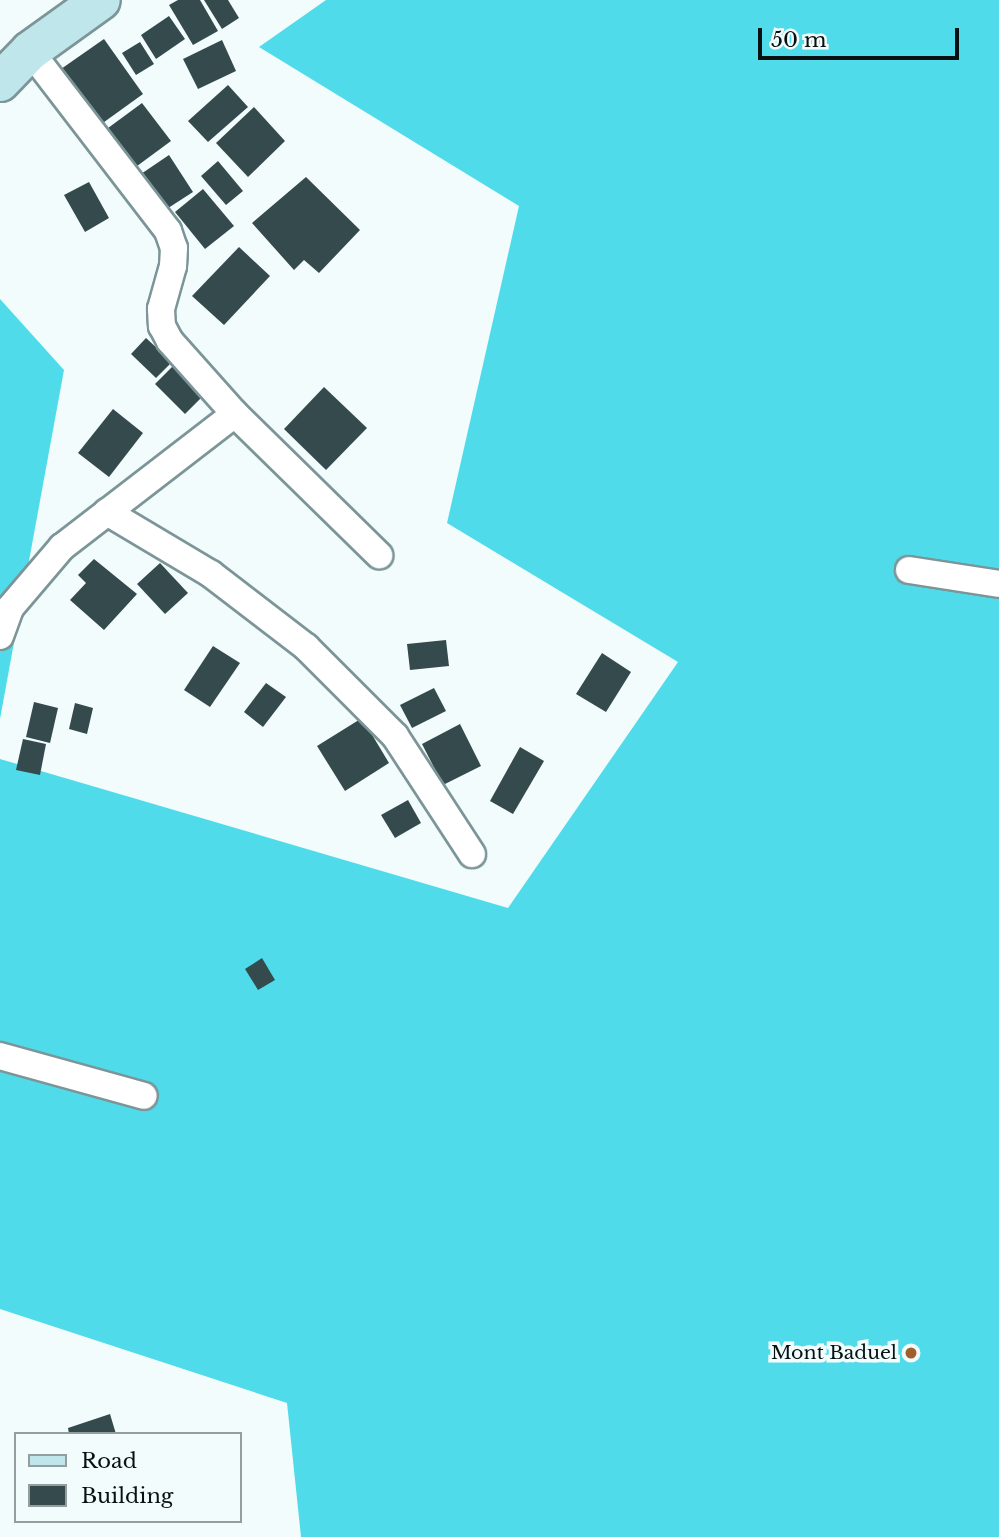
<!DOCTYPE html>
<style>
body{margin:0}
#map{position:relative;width:999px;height:1537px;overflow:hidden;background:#f2fcfd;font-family:"Libre Baskerville",serif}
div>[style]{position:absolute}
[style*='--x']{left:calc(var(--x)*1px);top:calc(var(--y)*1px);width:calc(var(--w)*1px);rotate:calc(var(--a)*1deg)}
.forest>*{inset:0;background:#50dbeb}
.building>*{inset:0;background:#344a4d}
.roads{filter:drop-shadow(2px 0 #7c9598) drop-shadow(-2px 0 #7c9598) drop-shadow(0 2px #7c9598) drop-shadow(0 -2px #7c9598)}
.minor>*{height:26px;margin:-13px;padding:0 13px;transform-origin:13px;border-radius:13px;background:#fff}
.secondary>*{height:38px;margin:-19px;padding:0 19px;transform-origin:19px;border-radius:19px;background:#bfe6ea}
.dots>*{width:19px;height:19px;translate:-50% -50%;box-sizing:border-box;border:4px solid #f2fcfd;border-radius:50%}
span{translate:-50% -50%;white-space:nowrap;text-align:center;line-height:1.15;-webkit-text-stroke:7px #f2fcfd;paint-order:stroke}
.poi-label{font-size:19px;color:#081112}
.right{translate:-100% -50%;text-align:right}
.legend{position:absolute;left:14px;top:1432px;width:228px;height:91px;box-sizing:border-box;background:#f2fcfd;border:2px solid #949e9f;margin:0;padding:9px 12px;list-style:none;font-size:21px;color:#081112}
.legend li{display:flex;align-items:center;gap:14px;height:35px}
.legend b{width:35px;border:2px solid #949e9f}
.scale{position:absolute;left:758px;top:28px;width:201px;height:32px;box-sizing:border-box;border:4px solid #081112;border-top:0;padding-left:9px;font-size:21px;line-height:24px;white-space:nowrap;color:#081112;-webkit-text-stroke:5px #f2fcfd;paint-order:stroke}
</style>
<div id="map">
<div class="forest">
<div style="clip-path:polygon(326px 0,999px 0,999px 1537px,301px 1537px,287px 1403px,0 1309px,0 759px,508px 908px,678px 662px,447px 523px,519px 206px,259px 47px)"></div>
<div style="clip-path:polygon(0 299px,64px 370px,0 719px)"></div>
</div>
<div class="building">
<div style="clip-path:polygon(178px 0,200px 0,218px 31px,193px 45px,169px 5px)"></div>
<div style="clip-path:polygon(204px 0,228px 0,239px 18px,222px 29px)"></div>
<div style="clip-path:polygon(169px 16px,185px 39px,156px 59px,141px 35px)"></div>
<div style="clip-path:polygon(104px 39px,143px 94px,100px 125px,61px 69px)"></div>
<div style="clip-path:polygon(222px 40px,236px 71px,198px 89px,183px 59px)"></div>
<div style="clip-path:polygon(140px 42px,154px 64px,136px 75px,122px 53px)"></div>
<div style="clip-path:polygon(228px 85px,248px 107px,208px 142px,188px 121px)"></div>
<div style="clip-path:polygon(142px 103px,171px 141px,133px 169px,104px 131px)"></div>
<div style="clip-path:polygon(254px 107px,285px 141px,248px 177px,216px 143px)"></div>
<div style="clip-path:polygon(169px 155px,193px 192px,162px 212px,138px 176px)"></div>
<div style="clip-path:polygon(218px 161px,243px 191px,226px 205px,201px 176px)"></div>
<div style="clip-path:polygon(306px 177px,360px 230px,319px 273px,304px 260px,294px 270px,252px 223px)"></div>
<div style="clip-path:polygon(89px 182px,109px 218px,85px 232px,64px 195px)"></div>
<div style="clip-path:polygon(203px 189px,234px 226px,205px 249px,175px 212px)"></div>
<div style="clip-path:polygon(239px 247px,270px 276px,224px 325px,192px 296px)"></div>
<div style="clip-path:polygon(146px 338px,172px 362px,156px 378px,131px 354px)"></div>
<div style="clip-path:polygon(175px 364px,205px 394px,185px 414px,155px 384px)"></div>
<div style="clip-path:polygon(324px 387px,367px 428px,326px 470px,284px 429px)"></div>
<div style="clip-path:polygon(113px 409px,143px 433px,109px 477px,78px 453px)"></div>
<div style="clip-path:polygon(94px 559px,137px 594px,104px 630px,70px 600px,86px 583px,78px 575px)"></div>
<div style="clip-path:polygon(160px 563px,188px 593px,165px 614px,137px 584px)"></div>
<div style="clip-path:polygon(446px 640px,449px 666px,410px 670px,407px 644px)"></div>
<div style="clip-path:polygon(213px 646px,240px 663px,210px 707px,184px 690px)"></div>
<div style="clip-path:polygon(602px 653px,631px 672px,606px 712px,576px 694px)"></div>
<div style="clip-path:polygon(266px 683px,286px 697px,263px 727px,244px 712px)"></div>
<div style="clip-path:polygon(434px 688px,446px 711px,412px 728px,400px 705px)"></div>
<div style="clip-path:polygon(34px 702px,58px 708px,50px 743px,26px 737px)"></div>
<div style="clip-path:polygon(75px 703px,93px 708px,87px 734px,69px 729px)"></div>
<div style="clip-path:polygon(362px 718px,389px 763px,345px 791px,317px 746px)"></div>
<div style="clip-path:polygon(460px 724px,481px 766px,443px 785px,422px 744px)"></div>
<div style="clip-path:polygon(23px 739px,46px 744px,40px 775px,16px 770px)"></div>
<div style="clip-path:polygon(520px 747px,544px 761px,513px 814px,490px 801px)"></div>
<div style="clip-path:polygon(408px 800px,421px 823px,395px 838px,381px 815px)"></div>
<div style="clip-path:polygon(262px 958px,275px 980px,258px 990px,245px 969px)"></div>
<div style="clip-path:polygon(110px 1414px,116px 1434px,69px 1434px,68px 1428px)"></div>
</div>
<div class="roads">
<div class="minor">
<div style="--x:30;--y:51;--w:227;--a:52.5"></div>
<div style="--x:168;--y:231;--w:18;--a:71"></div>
<div style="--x:174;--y:248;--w:18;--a:93"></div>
<div style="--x:173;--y:266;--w:45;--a:105.6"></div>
<div style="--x:161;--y:309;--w:17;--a:87"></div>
<div style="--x:162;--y:326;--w:17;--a:62"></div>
<div style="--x:170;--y:341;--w:98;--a:48.3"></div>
<div style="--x:235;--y:414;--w:202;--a:44.4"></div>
<div style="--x:107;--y:512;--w:121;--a:30.8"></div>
<div style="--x:211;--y:574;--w:120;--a:37.5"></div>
<div style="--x:306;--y:647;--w:126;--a:45"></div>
<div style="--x:395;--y:736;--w:141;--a:56.9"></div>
<div style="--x:909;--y:570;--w:91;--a:8.8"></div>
<div style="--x:0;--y:636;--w:30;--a:-70"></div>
<div style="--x:10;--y:608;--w:80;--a:-49.6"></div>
<div style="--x:62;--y:547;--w:218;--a:-37.6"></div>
<div style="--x:0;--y:1056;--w:149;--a:15.5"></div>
</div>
<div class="secondary">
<div style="--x:0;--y:82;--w:43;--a:-45.9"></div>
<div style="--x:30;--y:51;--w:87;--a:-35.7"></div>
</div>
</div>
<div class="dots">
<div style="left:911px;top:1353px;background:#a1602b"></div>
</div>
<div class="poi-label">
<span class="right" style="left:897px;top:1353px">Mont Baduel</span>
</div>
<ul class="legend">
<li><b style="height:9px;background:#bfe6ea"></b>Road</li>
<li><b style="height:19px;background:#344a4d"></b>Building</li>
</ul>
<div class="scale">50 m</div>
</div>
